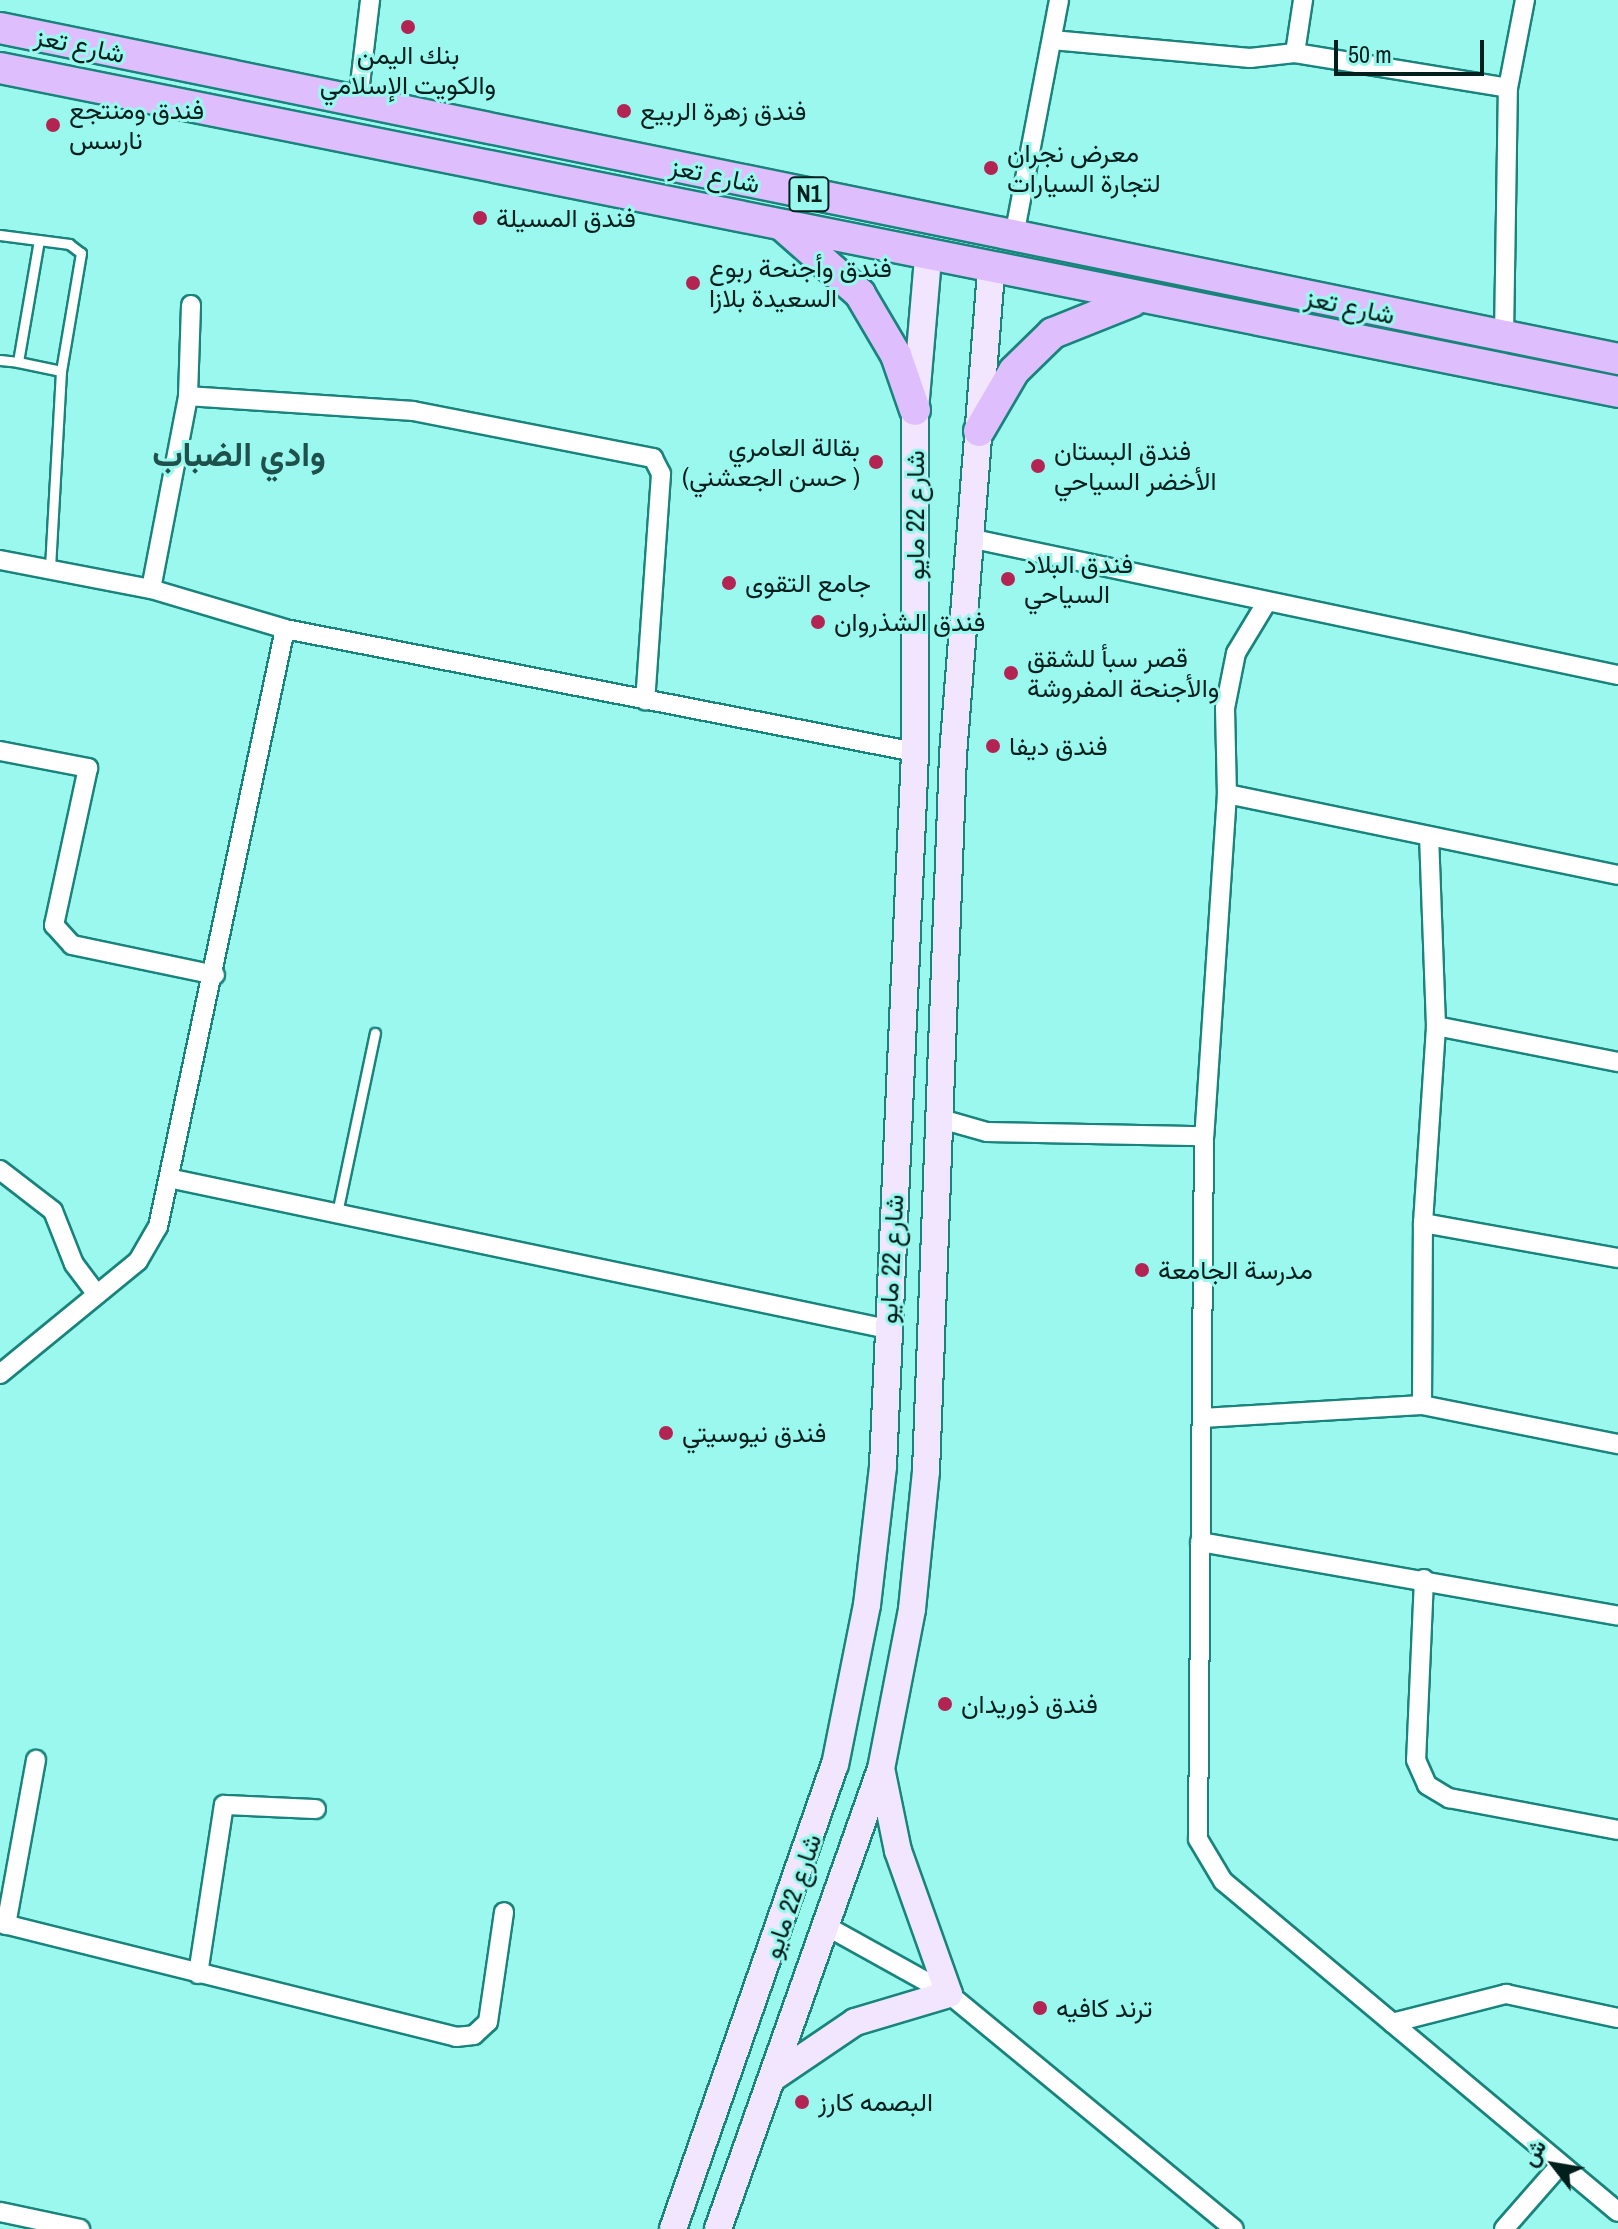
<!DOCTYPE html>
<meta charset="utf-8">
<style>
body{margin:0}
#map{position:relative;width:1618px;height:2229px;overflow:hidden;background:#9af8ee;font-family:"Archivo Narrow",Vazirmatn,sans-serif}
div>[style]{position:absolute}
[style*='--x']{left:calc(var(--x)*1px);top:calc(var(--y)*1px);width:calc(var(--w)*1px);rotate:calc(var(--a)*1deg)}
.roads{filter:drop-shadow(2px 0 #19837c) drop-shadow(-2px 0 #19837c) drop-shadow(0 2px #19837c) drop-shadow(0 -2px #19837c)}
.service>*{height:9px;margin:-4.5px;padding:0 4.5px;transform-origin:4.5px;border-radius:4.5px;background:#fff}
.minor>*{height:18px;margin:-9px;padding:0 9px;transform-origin:9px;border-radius:9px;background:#fff}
.secondary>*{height:26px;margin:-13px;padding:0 13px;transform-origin:13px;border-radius:13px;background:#f2e6fe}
.trunk>*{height:30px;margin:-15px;padding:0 15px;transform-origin:15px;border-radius:15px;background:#debefc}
.dots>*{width:22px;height:22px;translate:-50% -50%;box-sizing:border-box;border:4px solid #9af8ee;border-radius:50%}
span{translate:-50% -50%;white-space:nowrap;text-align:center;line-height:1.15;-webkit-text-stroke:6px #9af8ee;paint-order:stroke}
.shield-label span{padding:2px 6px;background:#9af8ee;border:2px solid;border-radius:6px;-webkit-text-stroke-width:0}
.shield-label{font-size:24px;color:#011f1d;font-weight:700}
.street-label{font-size:26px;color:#011f1d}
.poi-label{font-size:26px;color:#011f1d}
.left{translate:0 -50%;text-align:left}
.right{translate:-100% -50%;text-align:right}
.district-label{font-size:34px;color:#1e504c;font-weight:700}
.north{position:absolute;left:1514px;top:2125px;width:80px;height:80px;-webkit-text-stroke:6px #9af8ee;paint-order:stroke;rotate:301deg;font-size:22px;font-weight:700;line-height:32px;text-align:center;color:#011f1d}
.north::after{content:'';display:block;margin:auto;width:28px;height:36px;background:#011f1d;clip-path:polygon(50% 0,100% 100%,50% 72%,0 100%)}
.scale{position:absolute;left:1334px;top:40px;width:150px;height:36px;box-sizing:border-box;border:4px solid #011f1d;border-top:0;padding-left:10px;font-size:24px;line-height:28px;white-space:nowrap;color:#011f1d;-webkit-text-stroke:6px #9af8ee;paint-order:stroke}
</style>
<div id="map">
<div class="roads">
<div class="service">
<div style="--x:0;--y:235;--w:70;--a:7.4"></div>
<div style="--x:69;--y:244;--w:15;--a:37"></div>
<div style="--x:81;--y:253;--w:120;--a:99.6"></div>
<div style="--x:61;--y:371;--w:198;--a:93.2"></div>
<div style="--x:39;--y:240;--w:124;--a:99.8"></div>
<div style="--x:18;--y:362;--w:44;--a:11.8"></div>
<div style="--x:0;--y:360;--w:18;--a:6"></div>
<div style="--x:337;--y:1213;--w:184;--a:-78.1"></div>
</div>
<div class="minor">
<div style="--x:1052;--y:40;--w:199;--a:5.2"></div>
<div style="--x:1250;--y:58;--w:45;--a:-6.3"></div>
<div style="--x:1295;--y:53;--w:216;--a:9.3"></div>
<div style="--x:1295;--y:53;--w:54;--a:-81.4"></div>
<div style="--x:358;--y:101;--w:102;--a:-83.2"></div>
<div style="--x:1014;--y:236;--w:240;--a:-79.2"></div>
<div style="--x:1504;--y:337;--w:249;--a:-89.1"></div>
<div style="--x:1508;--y:88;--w:90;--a:-79.1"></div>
<div style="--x:188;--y:396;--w:225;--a:3.8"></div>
<div style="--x:413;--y:411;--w:245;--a:11.1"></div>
<div style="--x:653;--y:458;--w:18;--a:63"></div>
<div style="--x:661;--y:474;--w:227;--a:94"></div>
<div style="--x:969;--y:538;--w:663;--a:11.92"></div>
<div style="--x:0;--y:560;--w:154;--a:10.9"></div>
<div style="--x:151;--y:589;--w:140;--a:16.6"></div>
<div style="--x:285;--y:629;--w:642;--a:11.05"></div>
<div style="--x:151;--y:589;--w:197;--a:-79.1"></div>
<div style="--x:188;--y:396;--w:91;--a:-88.1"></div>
<div style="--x:1265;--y:605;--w:56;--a:121.1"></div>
<div style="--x:1236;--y:653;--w:56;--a:101.3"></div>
<div style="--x:1225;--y:708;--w:86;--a:88.7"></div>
<div style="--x:1227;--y:794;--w:343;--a:93.8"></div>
<div style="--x:1204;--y:1136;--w:703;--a:90.49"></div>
<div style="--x:1198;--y:1839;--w:49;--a:59.2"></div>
<div style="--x:1223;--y:1881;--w:515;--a:39.96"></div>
<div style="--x:0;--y:751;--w:90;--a:10.9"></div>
<div style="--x:88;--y:768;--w:161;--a:102.2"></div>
<div style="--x:54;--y:925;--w:27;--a:48"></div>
<div style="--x:72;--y:945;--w:146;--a:11.8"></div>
<div style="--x:1227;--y:794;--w:399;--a:11.7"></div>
<div style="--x:1436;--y:1026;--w:186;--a:11.2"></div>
<div style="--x:941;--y:1119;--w:48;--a:15.8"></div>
<div style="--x:987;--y:1132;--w:217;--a:1.1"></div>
<div style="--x:0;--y:1170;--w:67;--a:37.7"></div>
<div style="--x:53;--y:1211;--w:57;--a:68.4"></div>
<div style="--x:74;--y:1264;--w:38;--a:53"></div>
<div style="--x:173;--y:1179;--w:730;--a:11.86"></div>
<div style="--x:1423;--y:1223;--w:198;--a:10.2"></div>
<div style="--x:0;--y:1374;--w:178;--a:-39.3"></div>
<div style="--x:138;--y:1261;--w:39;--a:-60"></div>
<div style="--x:158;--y:1227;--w:611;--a:-78.01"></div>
<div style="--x:1422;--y:1405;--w:182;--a:-89.7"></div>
<div style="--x:1423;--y:1223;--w:197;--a:-86.2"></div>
<div style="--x:1436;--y:1026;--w:189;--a:-92.1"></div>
<div style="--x:1202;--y:1418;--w:220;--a:-3.4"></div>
<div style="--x:1422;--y:1405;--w:200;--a:11.3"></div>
<div style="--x:1200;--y:1542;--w:424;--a:10"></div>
<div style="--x:1424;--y:1579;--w:181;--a:92.5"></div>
<div style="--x:1416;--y:1760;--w:27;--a:66"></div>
<div style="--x:1427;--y:1785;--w:26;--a:31"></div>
<div style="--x:1449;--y:1798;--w:172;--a:10.7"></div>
<div style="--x:0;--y:1923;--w:470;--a:14"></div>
<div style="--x:456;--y:2037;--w:18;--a:-6"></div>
<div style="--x:474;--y:2035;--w:19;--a:-43"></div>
<div style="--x:488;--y:2022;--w:111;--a:-81.7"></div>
<div style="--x:6;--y:1925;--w:168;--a:-79.7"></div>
<div style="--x:828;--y:1927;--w:138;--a:29"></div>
<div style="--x:949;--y:1994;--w:369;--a:39.5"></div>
<div style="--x:198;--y:1974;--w:171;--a:-81.3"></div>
<div style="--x:224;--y:1805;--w:92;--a:2.5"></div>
<div style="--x:1392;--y:2023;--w:118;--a:-14.3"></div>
<div style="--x:1506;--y:1994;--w:115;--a:12.1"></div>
<div style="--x:0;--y:2212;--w:82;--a:12"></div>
<div style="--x:1504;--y:2229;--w:85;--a:-48.8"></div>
</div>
<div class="secondary">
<div style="--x:774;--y:2077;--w:98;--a:-34.2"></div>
<div style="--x:855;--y:2022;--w:98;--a:-16.6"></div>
<div style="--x:949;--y:1994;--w:152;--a:-109.6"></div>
<div style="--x:898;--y:1851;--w:80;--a:-101.6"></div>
<div style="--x:673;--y:2229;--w:491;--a:-70.8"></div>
<div style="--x:835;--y:1765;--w:163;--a:-78.7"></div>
<div style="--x:867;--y:1605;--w:140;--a:-83.4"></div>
<div style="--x:883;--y:1466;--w:715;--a:-87.43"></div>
<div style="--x:915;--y:752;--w:342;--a:-90"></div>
<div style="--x:915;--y:410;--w:153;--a:-85.1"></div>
<div style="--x:718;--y:2229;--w:488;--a:-70.5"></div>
<div style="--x:881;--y:1769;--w:163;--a:-79"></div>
<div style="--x:912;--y:1609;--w:139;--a:-84.2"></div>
<div style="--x:926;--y:1471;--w:717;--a:-87.84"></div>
<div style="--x:953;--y:755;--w:487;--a:-85.5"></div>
</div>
<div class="trunk">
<div style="--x:0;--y:28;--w:1652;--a:11.56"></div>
<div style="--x:0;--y:68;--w:1650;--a:11.32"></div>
<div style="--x:783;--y:226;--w:103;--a:41.4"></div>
<div style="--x:860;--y:294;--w:71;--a:59.5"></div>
<div style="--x:896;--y:355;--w:58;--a:70.9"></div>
<div style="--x:979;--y:431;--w:69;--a:-59.7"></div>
<div style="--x:1014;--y:371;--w:54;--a:-44.3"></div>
<div style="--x:1053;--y:333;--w:86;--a:-21.8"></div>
</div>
</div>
<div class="dots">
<div style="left:408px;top:27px;background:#b32453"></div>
<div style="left:624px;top:111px;background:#b32453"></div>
<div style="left:53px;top:125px;background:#b32453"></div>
<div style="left:991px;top:168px;background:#b32453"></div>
<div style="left:480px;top:218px;background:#b32453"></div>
<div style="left:693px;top:283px;background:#b32453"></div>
<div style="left:876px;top:462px;background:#b32453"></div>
<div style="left:1038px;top:466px;background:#b32453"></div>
<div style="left:1008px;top:579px;background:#b32453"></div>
<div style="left:729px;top:583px;background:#b32453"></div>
<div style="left:818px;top:622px;background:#b32453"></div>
<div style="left:1011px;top:673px;background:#b32453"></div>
<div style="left:993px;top:746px;background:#b32453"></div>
<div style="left:1142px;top:1270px;background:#b32453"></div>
<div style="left:666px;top:1433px;background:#b32453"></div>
<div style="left:945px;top:1704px;background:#b32453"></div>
<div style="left:1040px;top:2008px;background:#b32453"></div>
<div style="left:802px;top:2102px;background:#b32453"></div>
</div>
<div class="shield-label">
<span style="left:809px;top:194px">N1</span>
</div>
<div class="street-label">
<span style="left:80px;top:45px;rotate:12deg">شارع تعز</span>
<span style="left:715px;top:175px;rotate:12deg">شارع تعز</span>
<span style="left:1350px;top:306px;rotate:12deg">شارع تعز</span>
<span style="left:915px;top:515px;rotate:-90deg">شارع 22 مايو</span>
<span style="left:891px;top:1259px;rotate:-87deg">شارع 22 مايو</span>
<span style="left:792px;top:1896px;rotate:-71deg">شارع 22 مايو</span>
</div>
<div class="poi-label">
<span style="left:408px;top:70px">بنك اليمن<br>والكويت الإسلامي</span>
<span class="left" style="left:69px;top:125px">فندق ومنتجع<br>نارسس</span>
<span class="left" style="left:640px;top:111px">فندق زهرة الربيع</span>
<span class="left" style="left:1007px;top:168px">معرض نجران<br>لتجارة السيارات</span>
<span class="left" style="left:496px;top:218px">فندق المسيلة</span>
<span class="left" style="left:709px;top:283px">فندق وأجنحة ربوع<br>السعيدة بلازا</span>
<span class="right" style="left:860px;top:462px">بقالة العامري<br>(حسن الجعشني )</span>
<span class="left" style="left:1054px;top:466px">فندق البستان<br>الأخضر السياحي</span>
<span class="left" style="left:1024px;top:579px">فندق البلاد<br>السياحي</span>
<span class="left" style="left:745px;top:583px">جامع التقوى</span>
<span class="left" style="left:834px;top:622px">فندق الشذروان</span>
<span class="left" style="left:1027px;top:673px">قصر سبأ للشقق<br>والأجنحة المفروشة</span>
<span class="left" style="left:1009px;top:746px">فندق ديفا</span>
<span class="left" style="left:1158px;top:1270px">مدرسة الجامعة</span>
<span class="left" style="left:682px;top:1433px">فندق نيوسيتي</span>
<span class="left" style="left:961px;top:1704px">فندق ذوريدان</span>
<span class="left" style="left:1056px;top:2008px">ترند كافيه</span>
<span class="left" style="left:818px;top:2102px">البصمه كارز</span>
</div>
<div class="district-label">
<span style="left:239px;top:455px">وادي الضباب</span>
</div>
<div class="north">ش</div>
<div class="scale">50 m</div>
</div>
